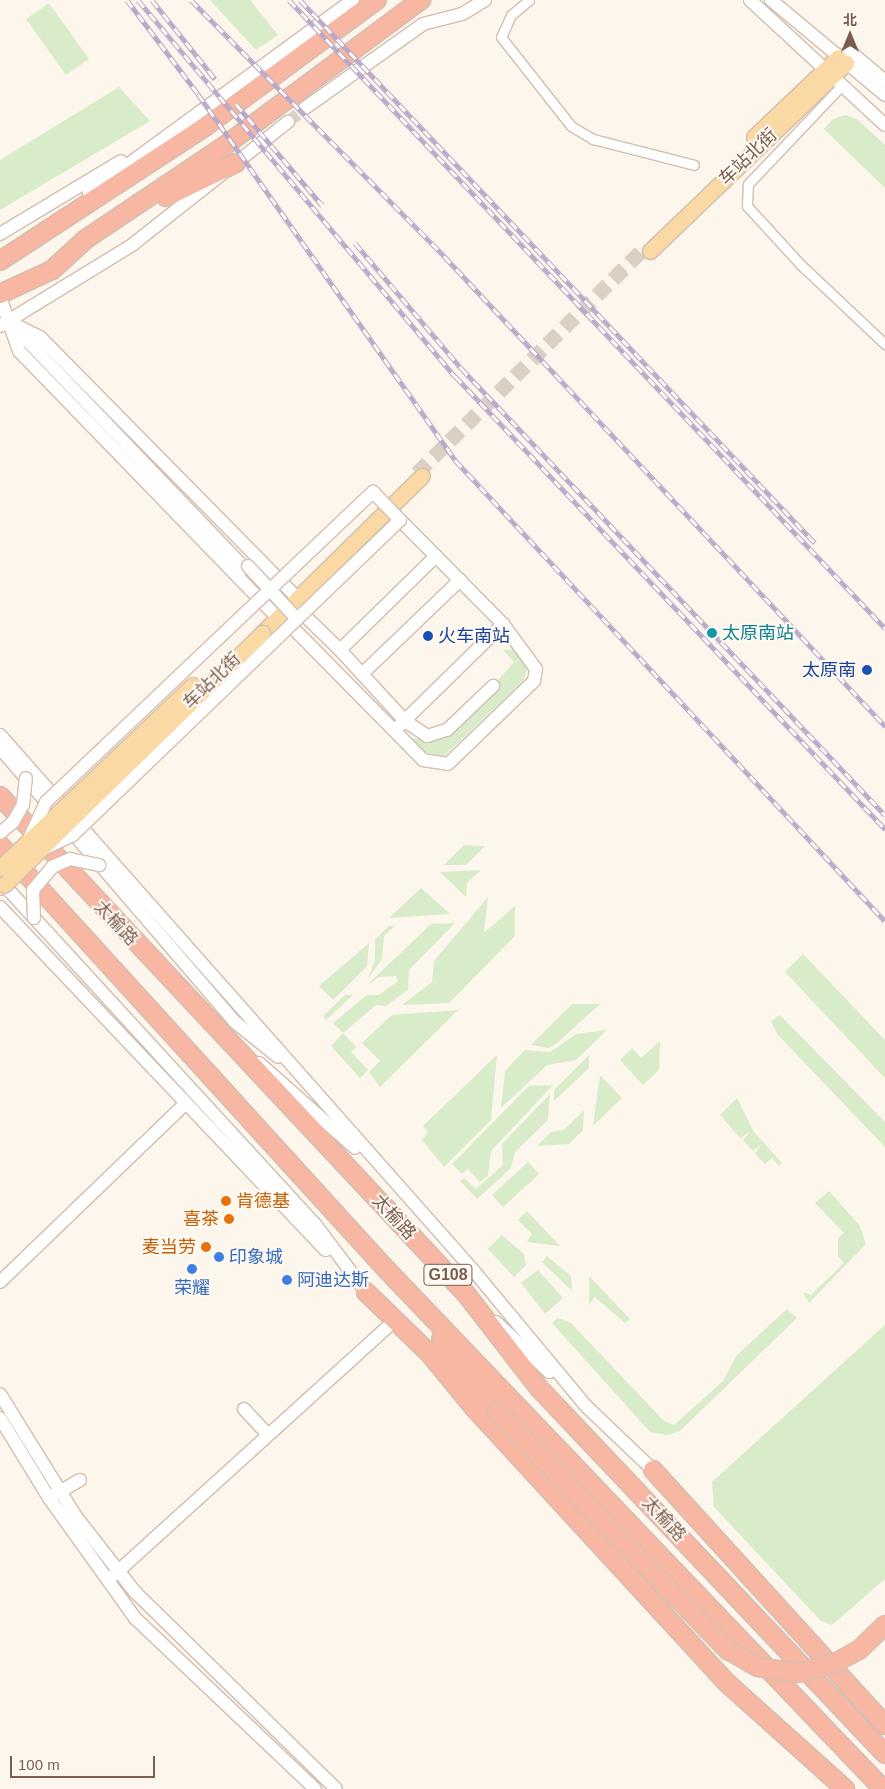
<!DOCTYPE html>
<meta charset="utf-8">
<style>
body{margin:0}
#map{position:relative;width:885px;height:1789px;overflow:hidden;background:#fdf6ec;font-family:Arial,"Noto Sans SC",sans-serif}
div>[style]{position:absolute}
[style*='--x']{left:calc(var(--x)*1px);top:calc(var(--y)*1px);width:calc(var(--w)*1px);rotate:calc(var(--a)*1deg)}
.green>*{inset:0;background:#d8ecc9}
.secondary-tunnel>*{height:12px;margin-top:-6px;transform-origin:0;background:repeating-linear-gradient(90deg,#dcd0c4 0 12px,transparent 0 18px)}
.primary-tunnel>*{height:15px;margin-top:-7.5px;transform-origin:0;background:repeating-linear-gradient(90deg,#dcd0c4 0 15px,transparent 0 23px)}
.roads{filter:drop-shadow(1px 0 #d1beb0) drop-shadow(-1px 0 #d1beb0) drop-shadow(0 1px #d1beb0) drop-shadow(0 -1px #d1beb0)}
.street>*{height:9px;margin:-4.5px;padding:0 4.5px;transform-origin:4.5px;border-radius:4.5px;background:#fff}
.secondary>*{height:12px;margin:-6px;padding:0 6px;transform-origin:6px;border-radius:6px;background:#fff}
.primary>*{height:15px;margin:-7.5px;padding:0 7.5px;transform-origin:7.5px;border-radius:7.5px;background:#fbd9a5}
.highway>*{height:18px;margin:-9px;padding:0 9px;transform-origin:9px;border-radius:9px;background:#f7b7a3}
.rail>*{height:5px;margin-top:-2.5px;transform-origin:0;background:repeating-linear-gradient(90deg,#fffaf3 0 9px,#b9a8c9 0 18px);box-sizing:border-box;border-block:1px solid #b9a8c9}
.bridges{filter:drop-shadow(1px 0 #d6c0b0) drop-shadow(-1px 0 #d6c0b0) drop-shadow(0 1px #d6c0b0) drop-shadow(0 -1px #d6c0b0)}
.secondary-bridge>*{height:12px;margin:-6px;padding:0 6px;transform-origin:6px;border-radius:6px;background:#fff}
.primary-bridge>*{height:15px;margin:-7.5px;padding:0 7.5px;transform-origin:7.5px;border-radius:7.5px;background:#fbd9a5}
.highway-bridge>*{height:18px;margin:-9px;padding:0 9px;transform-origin:9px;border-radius:9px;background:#f7b7a3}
.dots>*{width:14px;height:14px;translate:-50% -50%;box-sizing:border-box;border:2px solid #fffaf3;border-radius:50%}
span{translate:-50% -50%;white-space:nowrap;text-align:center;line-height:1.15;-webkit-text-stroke:4px #fffaf3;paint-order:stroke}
.shield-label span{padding:1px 4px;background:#fffaf3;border:1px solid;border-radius:4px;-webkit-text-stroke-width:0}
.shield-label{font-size:16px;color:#7a5c4d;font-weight:700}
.street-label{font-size:18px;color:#7a5c4d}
.culture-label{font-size:18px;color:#0d838f}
.left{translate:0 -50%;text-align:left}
.transit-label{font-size:18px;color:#164399}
.right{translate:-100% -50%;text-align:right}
.food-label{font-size:18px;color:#c56008}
.shop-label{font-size:18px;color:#366cbe}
.north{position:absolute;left:825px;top:10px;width:50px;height:50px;-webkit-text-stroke:4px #fffaf3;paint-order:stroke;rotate:0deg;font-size:14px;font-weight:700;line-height:20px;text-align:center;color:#7a5c4d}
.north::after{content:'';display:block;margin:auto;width:18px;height:22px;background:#7a5c4d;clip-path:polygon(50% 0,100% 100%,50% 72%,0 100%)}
.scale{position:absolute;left:10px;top:1756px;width:145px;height:22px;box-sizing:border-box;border:2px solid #7a5c4d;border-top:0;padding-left:6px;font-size:15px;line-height:18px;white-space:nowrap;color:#7a5c4d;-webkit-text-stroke:4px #fffaf3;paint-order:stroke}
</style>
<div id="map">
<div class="green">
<div style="clip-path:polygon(210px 0,250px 0,278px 35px,256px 50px)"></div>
<div style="clip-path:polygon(49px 3px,89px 59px,66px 75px,26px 19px)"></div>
<div style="clip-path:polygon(119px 87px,150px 121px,0 210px,0 160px)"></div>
<div style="clip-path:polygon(845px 115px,857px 119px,885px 145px,885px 188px,824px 129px,833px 119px)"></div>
<div style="clip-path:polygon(513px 649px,528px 665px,524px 680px,443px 757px,423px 751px,412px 738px,435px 741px,451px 734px,514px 662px,503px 650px)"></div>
<div style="clip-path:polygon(464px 845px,485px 846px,466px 865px,444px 865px)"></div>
<div style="clip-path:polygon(481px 870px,467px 883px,466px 897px,440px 872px)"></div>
<div style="clip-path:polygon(421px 888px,450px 914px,389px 918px)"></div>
<div style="clip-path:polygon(488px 897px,484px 933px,515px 906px,515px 936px,449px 1003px,402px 1005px,432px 982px,434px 961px)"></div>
<div style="clip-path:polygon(455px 923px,409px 970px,408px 990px,386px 1006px,376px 1005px,343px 1033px,356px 1047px,351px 1052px,368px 1070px,360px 1078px,331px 1046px,343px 1033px,333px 1023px,367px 995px,379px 995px,398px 981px,396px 976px,379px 977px,366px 986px,431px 924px)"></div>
<div style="clip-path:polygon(389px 926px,395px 926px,384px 936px,382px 959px,367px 980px,375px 961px,375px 939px)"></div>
<div style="clip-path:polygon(369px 943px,367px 966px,333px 1000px,319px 986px)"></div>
<div style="clip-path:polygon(803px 954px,885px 1040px,885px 1078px,785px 972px)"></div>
<div style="clip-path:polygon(345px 995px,353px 995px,326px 1020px,323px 1016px)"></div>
<div style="clip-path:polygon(572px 1004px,600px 1004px,557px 1043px,549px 1048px,531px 1045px)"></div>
<div style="clip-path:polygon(458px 1010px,380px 1087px,369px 1072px,380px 1061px,362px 1043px,392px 1015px)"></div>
<div style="clip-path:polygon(780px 1015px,885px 1122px,885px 1147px,777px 1034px,771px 1021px)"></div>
<div style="clip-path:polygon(607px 1030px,576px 1060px,547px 1065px,501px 1108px,505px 1071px,525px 1050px,550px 1052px,576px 1034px)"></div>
<div style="clip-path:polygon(660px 1041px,659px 1070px,643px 1085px,620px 1060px,632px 1048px,641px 1058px)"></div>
<div style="clip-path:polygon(497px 1055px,491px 1120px,444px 1167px,422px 1140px,428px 1132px,423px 1126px)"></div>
<div style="clip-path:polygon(589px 1055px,589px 1068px,554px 1101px,554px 1090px)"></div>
<div style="clip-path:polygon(600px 1075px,622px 1098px,593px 1126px)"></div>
<div style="clip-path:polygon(553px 1085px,491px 1151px,488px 1176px,480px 1182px,468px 1169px,462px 1174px,452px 1164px,529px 1086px)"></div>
<div style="clip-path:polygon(550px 1094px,548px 1120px,515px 1152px,511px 1168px,477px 1199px,460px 1181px,464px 1178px,476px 1189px,503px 1165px,502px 1144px)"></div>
<div style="clip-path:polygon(737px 1098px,754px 1132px,782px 1163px,779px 1166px,772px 1158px,765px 1164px,755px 1154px,761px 1144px,753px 1151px,743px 1140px,750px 1132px,740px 1138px,720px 1115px)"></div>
<div style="clip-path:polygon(584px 1110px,583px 1130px,569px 1144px,537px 1146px,551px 1132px,564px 1130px)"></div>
<div style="clip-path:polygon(528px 1162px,539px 1174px,503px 1207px,492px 1195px)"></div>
<div style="clip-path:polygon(829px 1191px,860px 1226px,866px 1244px,809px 1303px,803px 1292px,811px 1295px,844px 1263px,838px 1256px,838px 1238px,844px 1233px,815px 1203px)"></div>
<div style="clip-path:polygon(527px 1211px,560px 1246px,527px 1242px,532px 1234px,518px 1220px)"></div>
<div style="clip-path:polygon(502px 1235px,524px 1254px,526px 1265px,514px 1277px,488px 1249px)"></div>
<div style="clip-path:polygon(547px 1256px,571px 1276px,572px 1291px,542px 1262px)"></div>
<div style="clip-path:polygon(538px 1270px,563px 1298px,545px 1314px,521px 1283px)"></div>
<div style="clip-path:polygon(589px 1276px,630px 1319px,625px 1323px,595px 1297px,589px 1304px)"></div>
<div style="clip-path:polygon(787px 1309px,797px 1318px,680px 1431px,668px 1435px,650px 1432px,552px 1323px,558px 1318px,571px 1323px,664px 1421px,674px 1425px,723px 1381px,736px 1356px)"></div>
<div style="clip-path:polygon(885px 1325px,885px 1579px,832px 1625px,821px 1621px,714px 1507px,712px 1482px)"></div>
</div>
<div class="secondary-tunnel">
<div style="--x:288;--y:122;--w:22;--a:-39"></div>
</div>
<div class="primary-tunnel">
<div style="--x:417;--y:473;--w:321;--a:-44.7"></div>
</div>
<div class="roads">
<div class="street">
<div style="--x:529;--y:0;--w:23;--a:140"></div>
<div style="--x:511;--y:15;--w:24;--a:114"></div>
<div style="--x:501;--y:37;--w:113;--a:51.8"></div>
<div style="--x:571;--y:126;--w:26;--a:31"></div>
<div style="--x:593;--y:139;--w:104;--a:14.4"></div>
<div style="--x:842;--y:85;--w:137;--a:133.5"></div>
<div style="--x:748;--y:184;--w:22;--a:93"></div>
<div style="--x:747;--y:206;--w:79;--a:47.6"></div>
<div style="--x:800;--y:264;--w:117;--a:43.3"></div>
</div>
<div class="secondary">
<div style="--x:750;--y:0;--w:184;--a:42.8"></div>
<div style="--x:771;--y:0;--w:148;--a:39.8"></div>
<div style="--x:838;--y:57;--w:15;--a:-16"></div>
<div style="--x:852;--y:53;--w:43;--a:40.3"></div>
<div style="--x:305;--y:108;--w:145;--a:-35.4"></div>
<div style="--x:423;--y:24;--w:40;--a:-14.4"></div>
<div style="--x:462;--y:14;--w:27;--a:-31"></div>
<div style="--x:89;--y:193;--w:327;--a:-36.2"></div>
<div style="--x:0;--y:234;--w:141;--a:-31.1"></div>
<div style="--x:0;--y:297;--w:57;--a:70.6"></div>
<div style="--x:19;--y:351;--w:371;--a:45.9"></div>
<div style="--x:10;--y:322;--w:34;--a:27"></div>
<div style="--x:40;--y:337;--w:366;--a:45.4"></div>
<div style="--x:0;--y:326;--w:155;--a:-31.5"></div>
<div style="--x:132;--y:245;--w:199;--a:-38.3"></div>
<div style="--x:17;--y:330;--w:330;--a:46.3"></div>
<div style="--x:436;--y:556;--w:134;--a:135.6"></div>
<div style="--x:340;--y:650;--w:96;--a:47.5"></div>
<div style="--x:405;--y:721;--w:27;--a:34"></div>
<div style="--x:427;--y:736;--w:21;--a:-17"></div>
<div style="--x:447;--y:730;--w:64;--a:-43.7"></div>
<div style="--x:302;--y:613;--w:53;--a:44.2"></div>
<div style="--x:290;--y:625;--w:190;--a:45.4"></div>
<div style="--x:423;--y:760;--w:25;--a:9"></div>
<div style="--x:448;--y:764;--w:120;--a:-44"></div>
<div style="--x:534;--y:681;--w:12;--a:-81"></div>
<div style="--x:536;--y:669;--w:56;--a:-126.3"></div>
<div style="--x:503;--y:624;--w:146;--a:-134.7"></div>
<div style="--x:362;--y:674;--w:136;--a:-43.8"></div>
<div style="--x:399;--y:726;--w:146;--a:-44.4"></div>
<div style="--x:0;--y:735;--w:714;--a:48.52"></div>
<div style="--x:473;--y:1270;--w:177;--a:50.3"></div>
<div style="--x:586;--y:1406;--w:93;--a:43.7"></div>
<div style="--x:0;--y:748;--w:361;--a:49.4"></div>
<div style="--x:235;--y:1022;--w:55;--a:39.1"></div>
<div style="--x:0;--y:889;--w:6;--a:-45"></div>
<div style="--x:4;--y:885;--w:460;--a:47.5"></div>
<div style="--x:315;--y:1224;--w:85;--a:53.1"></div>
<div style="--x:0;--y:907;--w:473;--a:46.5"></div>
<div style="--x:259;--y:1063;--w:128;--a:41.5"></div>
<div style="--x:0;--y:1282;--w:258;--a:-43.9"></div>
<div style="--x:496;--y:1322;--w:73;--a:43.3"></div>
<div style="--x:0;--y:1394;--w:146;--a:58.2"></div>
<div style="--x:77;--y:1518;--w:94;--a:51.9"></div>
<div style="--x:135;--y:1592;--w:281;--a:44.4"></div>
<div style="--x:244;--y:1409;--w:35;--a:47"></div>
<div style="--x:0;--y:1418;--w:94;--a:58.5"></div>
<div style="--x:49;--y:1498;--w:148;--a:54.4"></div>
<div style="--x:135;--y:1618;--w:248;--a:43.5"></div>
<div style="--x:54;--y:1495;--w:30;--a:-30"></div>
<div style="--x:114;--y:1575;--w:379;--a:-42.2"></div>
</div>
<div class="primary">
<div style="--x:754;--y:137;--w:116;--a:-43.6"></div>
<div style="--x:650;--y:251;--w:272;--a:-43.8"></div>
<div style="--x:262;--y:633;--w:224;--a:-44.5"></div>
</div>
<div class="highway">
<div style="--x:166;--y:197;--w:78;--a:-25.9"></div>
<div style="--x:0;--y:261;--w:246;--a:-33.2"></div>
<div style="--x:206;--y:126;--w:212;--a:-36.4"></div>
<div style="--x:0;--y:294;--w:57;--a:-24.8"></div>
<div style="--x:52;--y:270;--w:46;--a:-42.4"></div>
<div style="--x:86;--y:239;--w:165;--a:-33.9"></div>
<div style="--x:223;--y:147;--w:247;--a:-36.6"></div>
<div style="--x:0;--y:796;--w:683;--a:46.9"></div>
<div style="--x:467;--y:1295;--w:116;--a:52.3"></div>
<div style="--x:538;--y:1387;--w:505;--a:46.6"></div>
<div style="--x:0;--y:845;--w:573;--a:47.69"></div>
<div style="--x:386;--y:1269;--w:719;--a:46.3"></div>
<div style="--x:366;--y:1292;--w:89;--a:44.1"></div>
<div style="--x:430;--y:1354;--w:71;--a:50.7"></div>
<div style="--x:475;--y:1409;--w:372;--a:47.4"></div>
<div style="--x:727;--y:1683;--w:159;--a:41.9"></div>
<div style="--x:441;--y:1339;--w:92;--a:52.5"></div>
<div style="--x:653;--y:1470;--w:345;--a:47.7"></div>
</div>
</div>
<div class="rail">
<div style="--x:127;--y:0;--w:118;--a:52.9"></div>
<div style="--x:198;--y:94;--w:447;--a:54.9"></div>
<div style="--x:455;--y:460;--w:630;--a:46.99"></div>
<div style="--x:138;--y:0;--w:492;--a:49.9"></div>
<div style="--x:455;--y:376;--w:625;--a:46.49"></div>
<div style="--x:152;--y:0;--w:101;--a:51.4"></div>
<div style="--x:191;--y:0;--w:360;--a:45.3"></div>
<div style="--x:444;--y:256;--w:645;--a:46.82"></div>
<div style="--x:289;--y:0;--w:866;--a:46.5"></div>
<div style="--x:300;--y:0;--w:748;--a:46.52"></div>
<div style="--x:236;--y:104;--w:133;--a:49.6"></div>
<div style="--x:355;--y:243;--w:164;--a:49.7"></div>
<div style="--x:461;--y:368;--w:616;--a:46.51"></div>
</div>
<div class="bridges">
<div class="secondary-bridge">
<div style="--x:248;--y:566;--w:72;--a:47.2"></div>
<div style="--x:0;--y:833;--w:17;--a:-40"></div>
<div style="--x:13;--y:822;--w:20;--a:-60"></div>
<div style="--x:23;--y:805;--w:27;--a:-84"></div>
<div style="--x:29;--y:839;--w:41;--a:-65.3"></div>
<div style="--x:46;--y:802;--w:451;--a:-43.5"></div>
<div style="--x:373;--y:492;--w:39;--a:46"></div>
<div style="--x:400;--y:520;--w:454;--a:136.1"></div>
<div style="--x:73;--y:835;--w:31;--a:155"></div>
<div style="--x:34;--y:918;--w:28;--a:-92"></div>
<div style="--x:33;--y:890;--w:30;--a:-50"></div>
<div style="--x:52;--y:867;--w:20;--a:-24"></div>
<div style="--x:70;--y:859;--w:30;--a:12"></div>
</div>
<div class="primary-bridge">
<div style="--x:0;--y:868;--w:266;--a:-43.5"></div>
<div style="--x:4;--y:885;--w:361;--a:-44.3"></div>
</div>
<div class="highway-bridge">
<div style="--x:497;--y:1412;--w:332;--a:45.9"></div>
<div style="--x:728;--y:1650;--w:34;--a:30"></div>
<div style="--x:758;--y:1667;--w:40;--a:8.5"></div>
<div style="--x:798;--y:1673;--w:41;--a:-15.8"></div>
<div style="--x:837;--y:1662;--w:25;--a:-29"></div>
<div style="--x:859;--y:1650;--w:36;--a:-44"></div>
</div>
</div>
<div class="dots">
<div style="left:712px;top:633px;background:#0f9aa8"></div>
<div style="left:428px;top:636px;background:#1a4fb4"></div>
<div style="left:867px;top:670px;background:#1a4fb4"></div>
<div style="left:226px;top:1201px;background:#e8710a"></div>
<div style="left:229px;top:1219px;background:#e8710a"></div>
<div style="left:206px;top:1247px;background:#e8710a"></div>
<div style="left:219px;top:1257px;background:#3f7fe0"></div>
<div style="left:192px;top:1269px;background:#3f7fe0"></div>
<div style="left:287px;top:1280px;background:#3f7fe0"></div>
</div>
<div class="shield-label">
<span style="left:448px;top:1275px">G108</span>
</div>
<div class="street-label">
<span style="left:748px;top:157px;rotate:-44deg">车站北街</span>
<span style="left:212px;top:681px;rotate:-44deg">车站北街</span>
<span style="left:116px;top:923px;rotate:47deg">太榆路</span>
<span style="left:394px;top:1217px;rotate:47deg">太榆路</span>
<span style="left:664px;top:1519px;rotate:47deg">太榆路</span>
</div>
<div class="culture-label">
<span class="left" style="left:722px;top:633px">太原南站</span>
</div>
<div class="transit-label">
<span class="left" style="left:438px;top:636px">火车南站</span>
<span class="right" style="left:856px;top:670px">太原南</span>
</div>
<div class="food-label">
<span class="left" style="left:236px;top:1201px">肯德基</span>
<span class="right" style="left:219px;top:1219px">喜茶</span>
<span class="right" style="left:196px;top:1247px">麦当劳</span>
</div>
<div class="shop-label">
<span class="left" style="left:229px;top:1257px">印象城</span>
<span class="left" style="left:297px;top:1280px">阿迪达斯</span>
<span style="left:192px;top:1288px">荣耀</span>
</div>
<div class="north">北</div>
<div class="scale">100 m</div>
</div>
